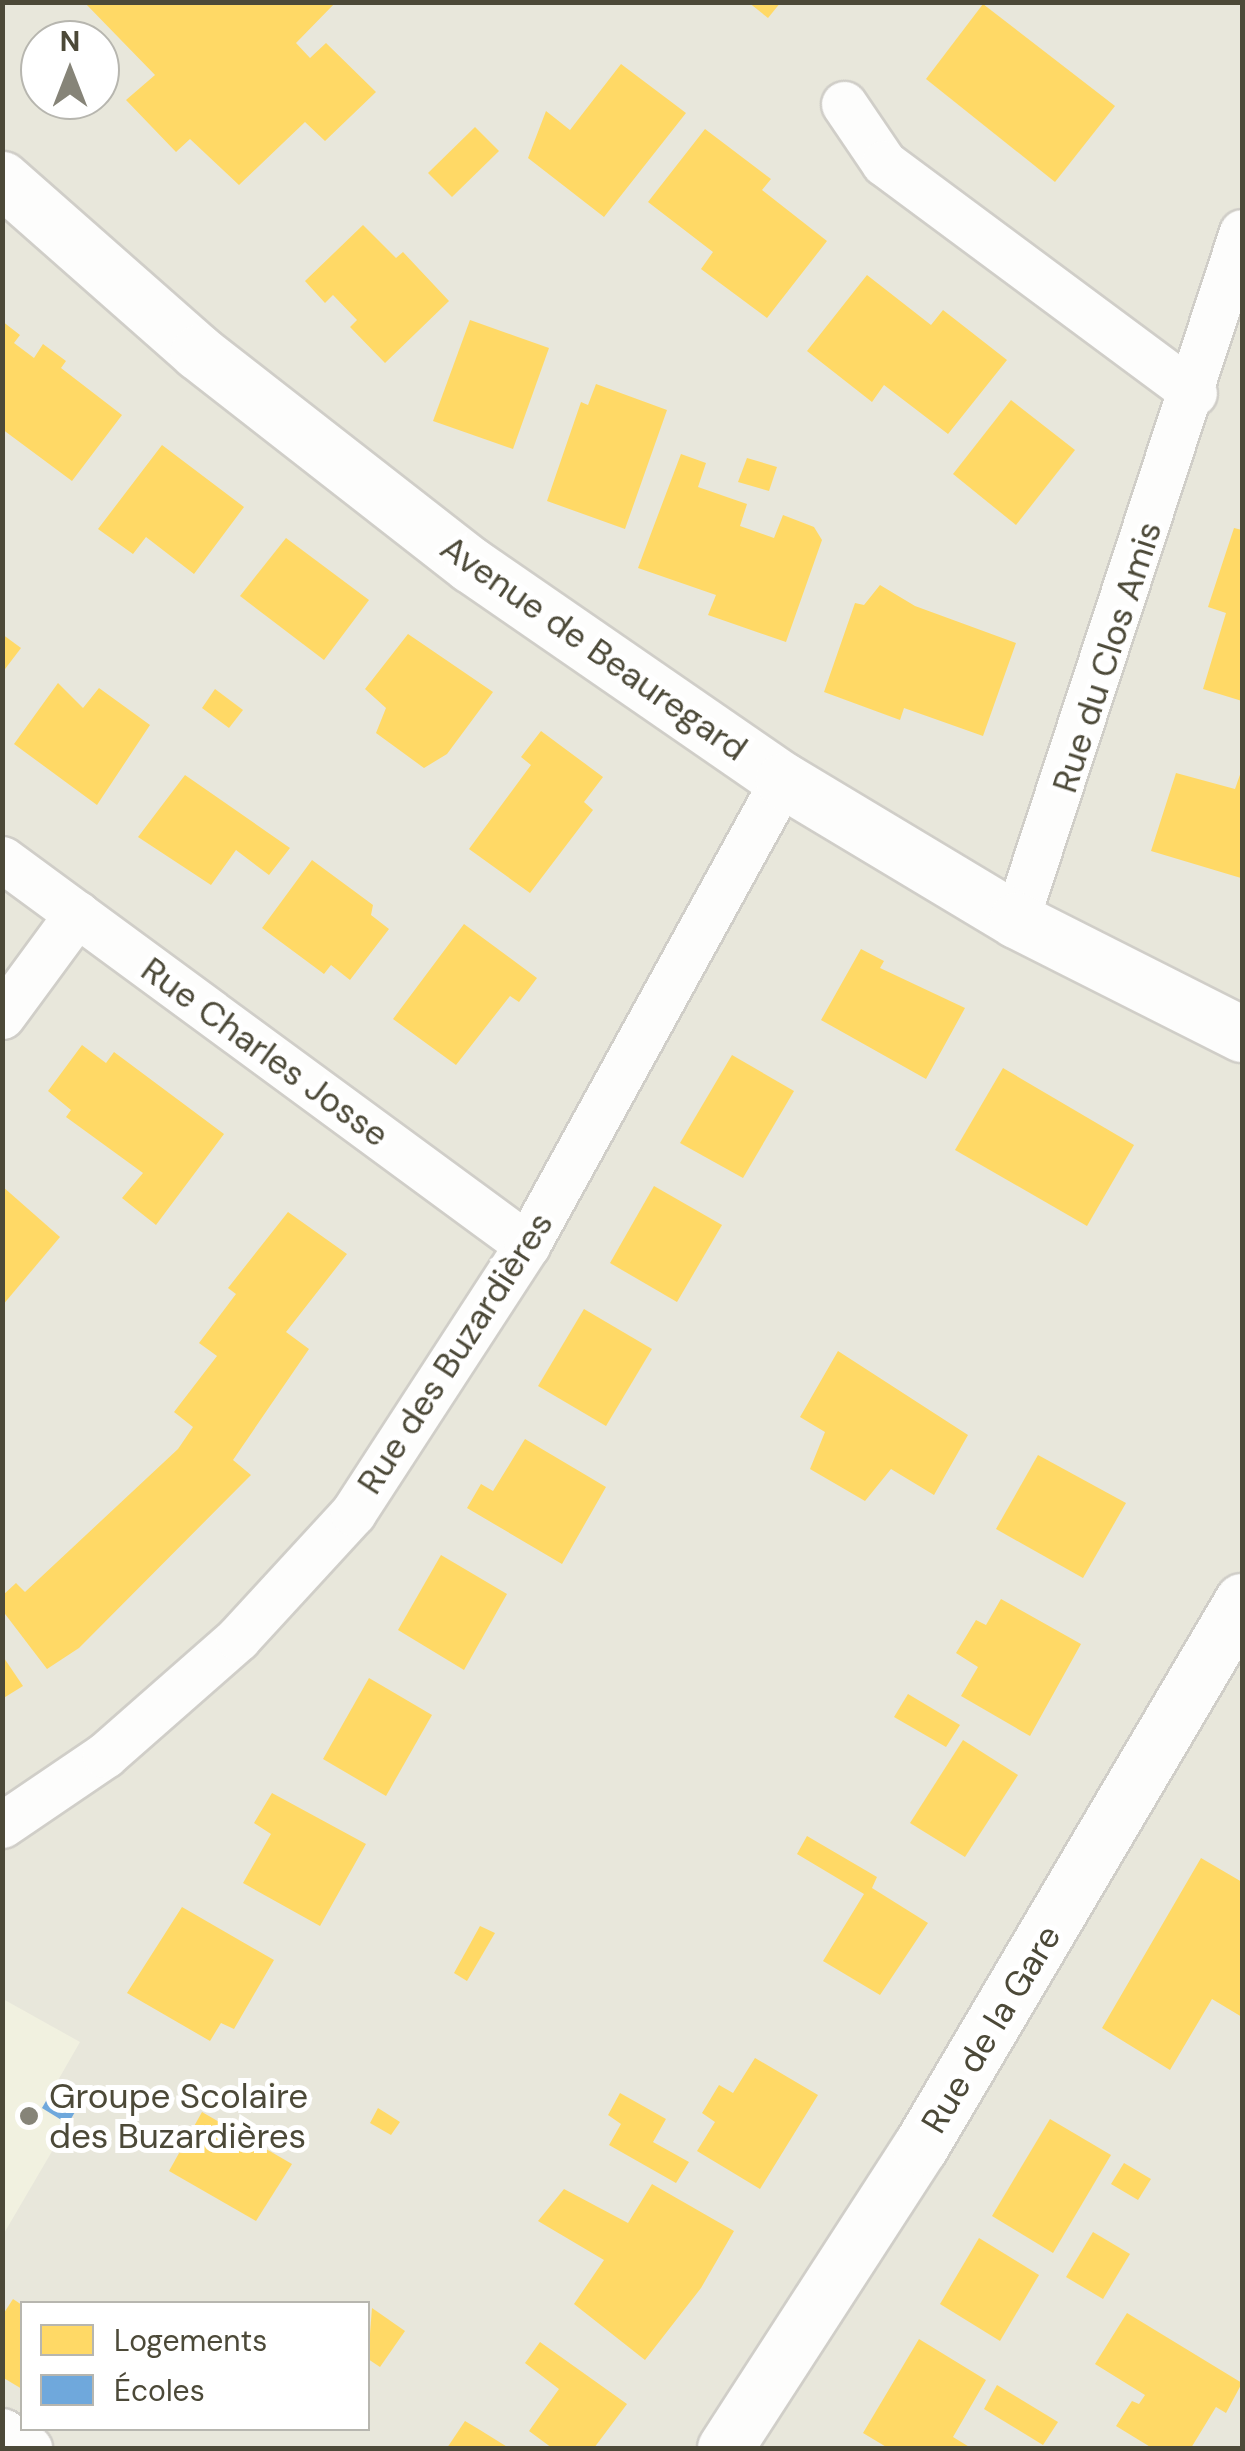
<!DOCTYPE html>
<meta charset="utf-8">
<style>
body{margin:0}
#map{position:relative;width:1245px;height:2451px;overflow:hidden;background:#f3f3ee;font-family:"DM Sans",sans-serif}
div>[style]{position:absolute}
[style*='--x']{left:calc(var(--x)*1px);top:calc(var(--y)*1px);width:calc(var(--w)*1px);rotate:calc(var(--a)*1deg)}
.residential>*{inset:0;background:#e8e7db}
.education>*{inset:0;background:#f1f1e0}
.homes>*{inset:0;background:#ffd966}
.schools>*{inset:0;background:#6fa8dc}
.roads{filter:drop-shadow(2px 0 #d0cec8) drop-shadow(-2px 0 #d0cec8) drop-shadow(0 2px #d0cec8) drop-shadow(0 -2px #d0cec8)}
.minor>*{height:45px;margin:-22.5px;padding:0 22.5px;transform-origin:22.5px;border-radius:22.5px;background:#fdfdfc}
.tertiary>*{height:55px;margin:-27.5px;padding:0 27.5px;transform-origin:27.5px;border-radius:27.5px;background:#fdfdfc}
.dots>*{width:28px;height:28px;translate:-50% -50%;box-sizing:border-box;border:5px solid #fff;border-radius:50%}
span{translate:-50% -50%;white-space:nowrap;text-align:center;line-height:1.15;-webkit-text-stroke:10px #fff;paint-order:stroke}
.street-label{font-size:35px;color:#4c4938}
.poi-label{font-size:35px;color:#4c4938}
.left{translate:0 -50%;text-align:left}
.frame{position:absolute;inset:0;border:5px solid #4c4938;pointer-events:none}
.legend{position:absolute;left:20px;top:2301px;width:350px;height:130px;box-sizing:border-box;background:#fff;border:2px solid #b7b6af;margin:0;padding:12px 18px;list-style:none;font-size:30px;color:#4c4938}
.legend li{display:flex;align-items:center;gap:20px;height:50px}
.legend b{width:50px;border:2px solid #b7b6af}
.north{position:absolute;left:20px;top:20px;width:100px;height:100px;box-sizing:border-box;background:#fff;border:2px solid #b7b6af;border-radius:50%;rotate:0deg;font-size:28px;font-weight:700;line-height:40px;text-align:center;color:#4c4938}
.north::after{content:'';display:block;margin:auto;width:35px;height:45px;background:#868478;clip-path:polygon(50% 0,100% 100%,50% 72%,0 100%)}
</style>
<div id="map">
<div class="residential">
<div style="clip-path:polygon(evenodd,3px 3px,1242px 3px,1242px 2448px,3px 2448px,3px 3px,40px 40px,100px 40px,100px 100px,40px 100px,40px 40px,3px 3px,22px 2304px,368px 2304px,368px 2428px,22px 2428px,22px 2304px)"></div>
</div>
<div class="education">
<div style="clip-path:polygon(3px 1999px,80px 2042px,42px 2108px,68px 2124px,3px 2235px)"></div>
</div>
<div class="homes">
<div style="clip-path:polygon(84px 2px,336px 2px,296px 43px,310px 58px,326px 43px,376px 92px,325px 141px,305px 122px,239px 185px,190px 139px,176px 152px,126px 100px,155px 75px)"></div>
<div style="clip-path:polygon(748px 2px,781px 2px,768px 18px)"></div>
<div style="clip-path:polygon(983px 4px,1115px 106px,1055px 182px,926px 79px)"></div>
<div style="clip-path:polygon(621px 64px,686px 113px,604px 217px,528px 158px,546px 111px,570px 130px)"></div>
<div style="clip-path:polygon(475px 127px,499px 151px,452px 197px,428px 173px)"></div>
<div style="clip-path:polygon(705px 129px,771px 179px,762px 190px,827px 241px,767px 318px,701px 269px,713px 252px,648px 202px)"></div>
<div style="clip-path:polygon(363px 225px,396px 258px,403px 252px,449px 301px,385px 363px,350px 327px,357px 320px,333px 295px,325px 303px,305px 281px)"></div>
<div style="clip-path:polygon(867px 275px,931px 325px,943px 310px,1007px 360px,948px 434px,884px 385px,872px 402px,807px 351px)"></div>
<div style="clip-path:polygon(470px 320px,549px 348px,513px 449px,433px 421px)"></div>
<div style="clip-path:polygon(2px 321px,20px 335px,14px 343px,34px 358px,43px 344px,66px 361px,61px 368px,122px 415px,72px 481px,2px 429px)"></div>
<div style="clip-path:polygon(596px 384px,667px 410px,625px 529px,547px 501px,581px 402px,588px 405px)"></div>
<div style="clip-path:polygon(1011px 400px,1075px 450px,1016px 525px,953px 474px)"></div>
<div style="clip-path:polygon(162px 445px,244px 507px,194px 574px,146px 537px,133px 554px,98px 529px)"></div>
<div style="clip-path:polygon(681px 454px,706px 463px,698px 487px,747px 504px,740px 526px,774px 538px,783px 515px,814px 527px,822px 540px,786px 642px,708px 615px,716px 595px,638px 568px)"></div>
<div style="clip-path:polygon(747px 458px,777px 467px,769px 491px,738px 482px)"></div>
<div style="clip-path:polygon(1234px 528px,1242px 530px,1242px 701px,1203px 689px,1226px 613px,1208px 607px)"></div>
<div style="clip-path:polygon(286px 538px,369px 600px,324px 660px,240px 596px)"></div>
<div style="clip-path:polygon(880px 585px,915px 606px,1016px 643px,983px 736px,904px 708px,900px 720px,824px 692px,855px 603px,864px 605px)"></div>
<div style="clip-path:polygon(2px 634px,21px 648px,2px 673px)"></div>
<div style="clip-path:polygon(408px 634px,493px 692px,447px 754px,424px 768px,376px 733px,386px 708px,365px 689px)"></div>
<div style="clip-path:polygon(58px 683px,83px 708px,99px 688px,150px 725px,97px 805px,14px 744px)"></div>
<div style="clip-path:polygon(215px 689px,243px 710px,229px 728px,202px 708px)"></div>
<div style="clip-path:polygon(541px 731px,603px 777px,584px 802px,593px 810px,530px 893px,469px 849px,531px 765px,521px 757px)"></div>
<div style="clip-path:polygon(1242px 769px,1241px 878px,1151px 851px,1176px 773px,1235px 789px)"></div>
<div style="clip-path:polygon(185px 775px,290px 848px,269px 875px,236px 850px,211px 885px,138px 837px)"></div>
<div style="clip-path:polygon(312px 860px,373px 905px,371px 915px,389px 929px,350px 980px,331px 965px,324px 974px,262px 928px)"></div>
<div style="clip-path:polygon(464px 924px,537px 978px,519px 1002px,510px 996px,456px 1065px,393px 1019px)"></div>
<div style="clip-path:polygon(861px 949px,884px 961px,880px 968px,965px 1008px,926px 1079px,821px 1020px)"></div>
<div style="clip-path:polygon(82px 1045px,106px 1063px,114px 1052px,224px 1134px,156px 1225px,122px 1198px,143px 1173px,66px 1117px,71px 1110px,48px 1091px)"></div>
<div style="clip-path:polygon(732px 1055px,794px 1091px,743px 1178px,680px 1143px)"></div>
<div style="clip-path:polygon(1003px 1068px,1134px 1145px,1087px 1226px,955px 1150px)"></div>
<div style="clip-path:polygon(2px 1186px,60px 1237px,2px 1306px)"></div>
<div style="clip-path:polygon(654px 1186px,722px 1225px,677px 1302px,610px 1263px)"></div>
<div style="clip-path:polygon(288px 1212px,347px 1254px,286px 1332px,309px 1349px,233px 1460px,251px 1475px,79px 1648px,47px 1669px,2px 1610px,2px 1596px,16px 1583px,25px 1592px,178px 1449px,193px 1427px,174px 1412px,217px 1356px,199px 1343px,236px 1294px,228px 1288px)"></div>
<div style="clip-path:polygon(584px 1309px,652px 1349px,606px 1426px,538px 1386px)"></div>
<div style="clip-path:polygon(838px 1351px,968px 1435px,934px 1495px,891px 1469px,865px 1501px,810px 1469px,825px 1432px,800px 1417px)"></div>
<div style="clip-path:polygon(525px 1439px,606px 1487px,562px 1564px,467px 1508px,481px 1484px,493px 1491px)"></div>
<div style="clip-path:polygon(1038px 1455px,1126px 1503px,1083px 1578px,996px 1529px)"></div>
<div style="clip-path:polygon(441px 1555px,507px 1594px,464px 1670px,398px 1630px)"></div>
<div style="clip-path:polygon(1001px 1599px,1081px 1644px,1030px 1736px,961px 1696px,978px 1667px,956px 1653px,976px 1620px,986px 1625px)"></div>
<div style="clip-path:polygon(2px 1655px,23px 1686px,2px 1699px)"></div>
<div style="clip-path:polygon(369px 1678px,432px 1715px,386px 1796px,323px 1759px)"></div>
<div style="clip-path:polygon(908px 1694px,960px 1725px,946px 1747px,894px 1717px)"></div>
<div style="clip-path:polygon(963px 1740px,1018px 1775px,965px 1857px,910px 1823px)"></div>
<div style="clip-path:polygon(272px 1793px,366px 1844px,320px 1926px,243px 1883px,271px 1834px,254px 1823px)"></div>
<div style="clip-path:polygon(807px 1836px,877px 1877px,872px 1888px,928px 1923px,880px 1995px,823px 1961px,864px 1894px,797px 1854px)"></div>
<div style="clip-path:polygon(1201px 1858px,1242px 1882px,1242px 2017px,1212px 1999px,1170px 2070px,1102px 2028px)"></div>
<div style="clip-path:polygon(182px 1907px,274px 1960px,234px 2029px,221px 2023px,210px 2041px,127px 1993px)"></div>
<div style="clip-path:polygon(480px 1926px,495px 1933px,467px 1981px,454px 1973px)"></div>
<div style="clip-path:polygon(755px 2058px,818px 2095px,760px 2189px,697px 2151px,715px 2122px,702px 2113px,719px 2085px,733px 2093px)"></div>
<div style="clip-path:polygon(620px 2093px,666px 2119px,653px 2142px,689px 2162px,676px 2183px,609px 2145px,621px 2124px,608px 2115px)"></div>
<div style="clip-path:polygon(378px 2108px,400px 2122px,391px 2135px,370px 2123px)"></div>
<div style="clip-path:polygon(202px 2112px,292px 2164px,256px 2221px,169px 2171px)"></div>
<div style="clip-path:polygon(1050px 2119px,1111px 2155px,1053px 2253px,992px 2216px)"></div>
<div style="clip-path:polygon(1124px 2163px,1151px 2179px,1138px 2200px,1111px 2184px)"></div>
<div style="clip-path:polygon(652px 2184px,734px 2231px,701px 2288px,645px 2360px,574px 2304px,604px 2260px,538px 2221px,564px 2189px,628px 2223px)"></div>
<div style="clip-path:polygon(1093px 2232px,1130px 2254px,1103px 2299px,1066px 2277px)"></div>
<div style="clip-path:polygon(979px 2238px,1039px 2275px,1000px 2341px,940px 2304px)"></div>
<div style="clip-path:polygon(13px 2299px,22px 2305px,22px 2389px,2px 2377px,2px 2316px)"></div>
<div style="clip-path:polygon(372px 2308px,405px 2331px,380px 2367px,368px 2359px)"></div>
<div style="clip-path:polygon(1127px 2313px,1242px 2383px,1226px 2413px,1216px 2407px,1191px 2448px,1152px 2448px,1116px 2426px,1132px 2401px,1139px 2404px,1145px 2395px,1095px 2364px)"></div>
<div style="clip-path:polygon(919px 2339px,986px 2380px,953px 2437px,971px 2448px,888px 2448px,863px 2433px)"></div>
<div style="clip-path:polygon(540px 2342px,627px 2404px,594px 2448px,552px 2448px,529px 2431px,559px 2389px,525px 2363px)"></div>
<div style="clip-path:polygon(997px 2385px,1058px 2422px,1043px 2445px,984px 2409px)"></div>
<div style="clip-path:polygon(465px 2421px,480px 2430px,509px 2448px,447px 2448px)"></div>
</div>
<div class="schools">
<div style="clip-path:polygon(57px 2082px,83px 2098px,68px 2124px,42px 2108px)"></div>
</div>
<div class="roads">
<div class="minor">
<div style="--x:844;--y:104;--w:71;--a:55.9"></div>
<div style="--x:884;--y:163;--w:386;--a:36.6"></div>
<div style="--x:2;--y:859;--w:652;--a:36.32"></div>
<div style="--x:1016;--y:920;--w:724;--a:-71.82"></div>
<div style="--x:2;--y:1016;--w:127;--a:-53.7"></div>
<div style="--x:2;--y:1825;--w:125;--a:-34.2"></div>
<div style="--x:105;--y:1755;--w:177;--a:-41.3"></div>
<div style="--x:238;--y:1638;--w:170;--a:-47.4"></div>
<div style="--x:353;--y:1513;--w:320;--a:-57"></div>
<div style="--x:527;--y:1245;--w:531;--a:-61.17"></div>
<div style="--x:2;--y:2431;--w:32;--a:32"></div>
</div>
<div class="tertiary">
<div style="--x:2;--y:179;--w:261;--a:41.4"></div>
<div style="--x:198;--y:352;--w:346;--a:38"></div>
<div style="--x:471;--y:565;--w:379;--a:34.6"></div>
<div style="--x:783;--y:780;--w:272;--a:31"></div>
<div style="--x:1016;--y:920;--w:253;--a:26.8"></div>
<div style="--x:725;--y:2448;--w:359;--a:-57.1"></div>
<div style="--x:920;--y:2147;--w:634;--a:-59.47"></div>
</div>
</div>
<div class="dots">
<div style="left:29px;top:2116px;background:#868478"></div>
</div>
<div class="street-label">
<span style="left:594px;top:648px;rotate:35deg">Avenue de Beauregard</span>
<span style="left:1107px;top:657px;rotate:-72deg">Rue du Clos Amis</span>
<span style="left:265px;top:1052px;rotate:36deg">Rue Charles Josse</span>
<span style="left:455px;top:1353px;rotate:-57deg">Rue des Buzardières</span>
<span style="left:991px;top:2029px;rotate:-59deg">Rue de la Gare</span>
</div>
<div class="poi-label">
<span class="left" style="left:49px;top:2116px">Groupe Scolaire<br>des Buzardières</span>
</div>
<div class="frame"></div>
<ul class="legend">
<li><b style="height:28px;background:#ffd966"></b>Logements</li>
<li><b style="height:28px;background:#6fa8dc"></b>Écoles</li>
</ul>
<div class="north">N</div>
</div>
